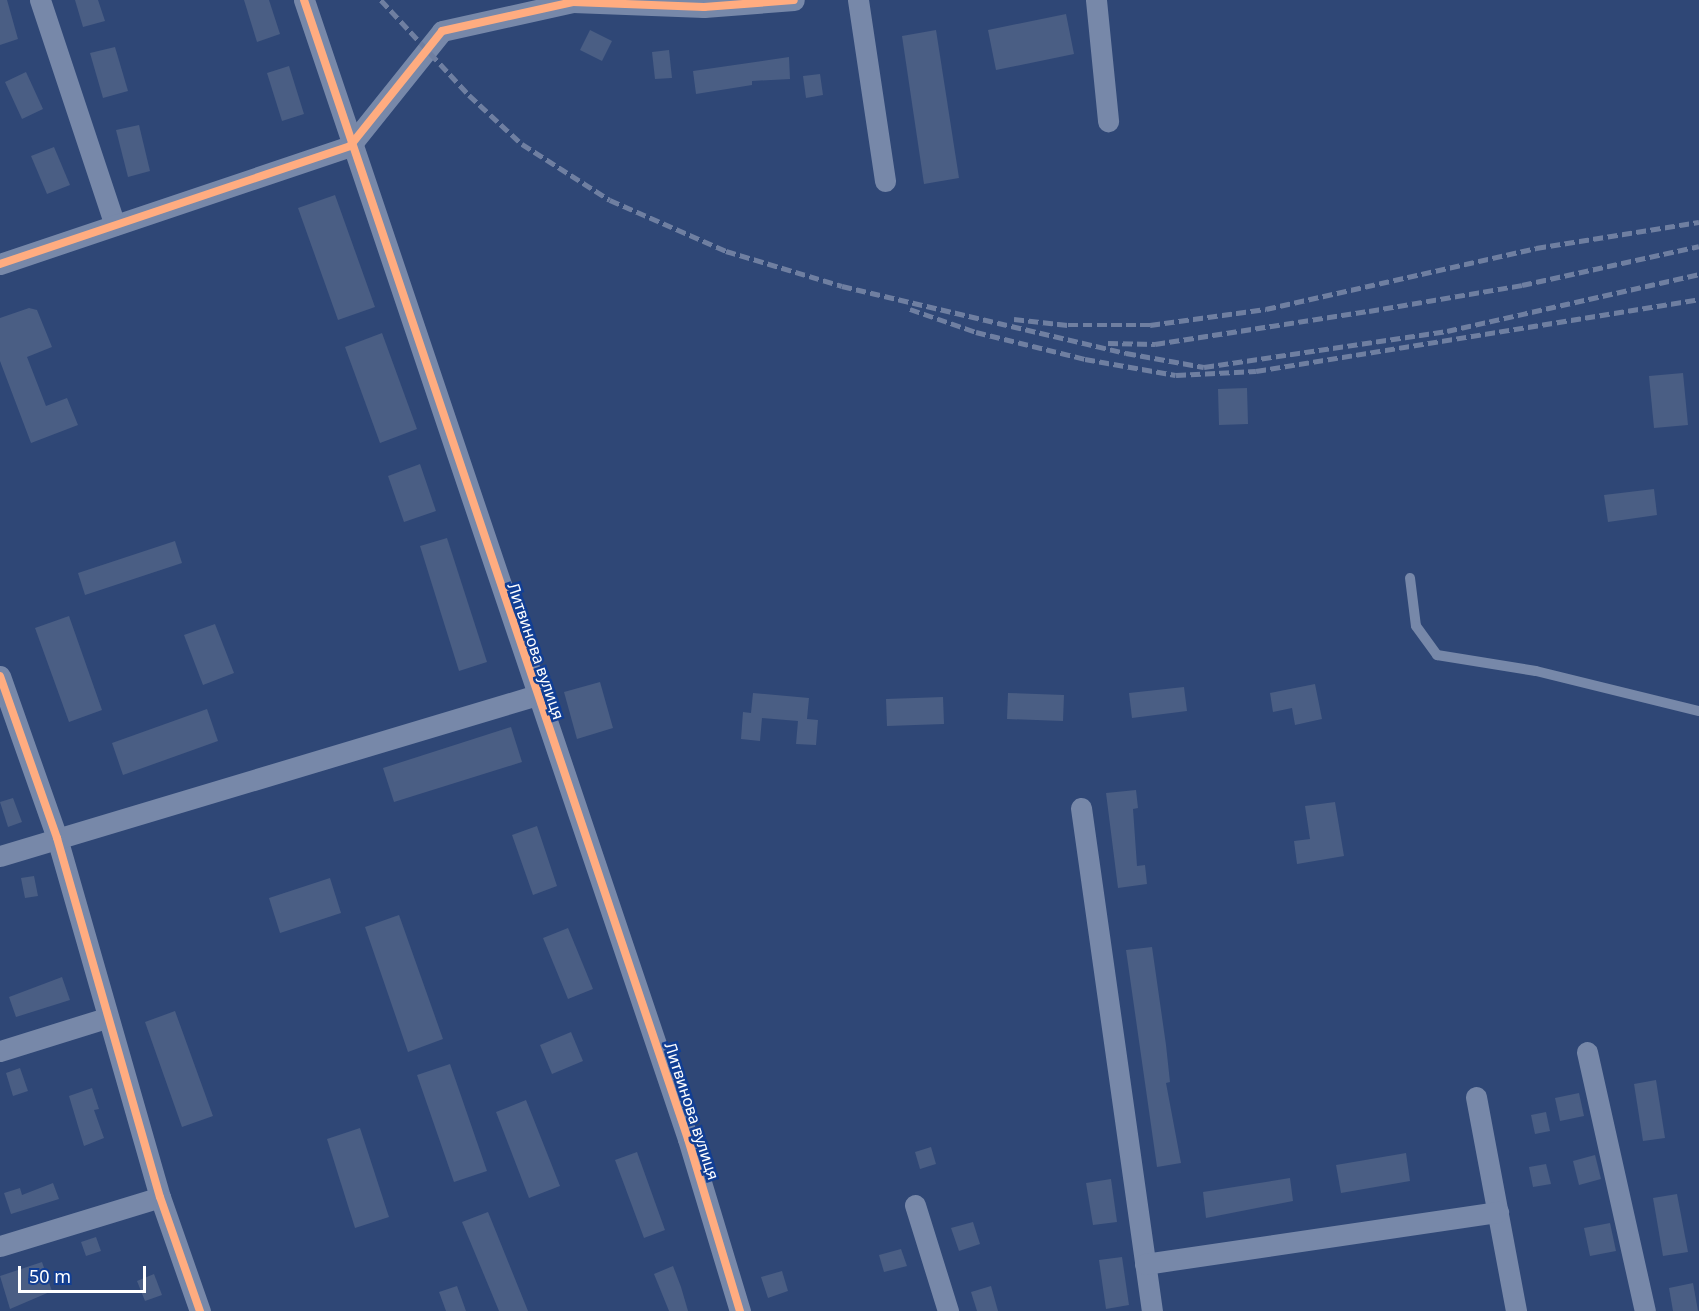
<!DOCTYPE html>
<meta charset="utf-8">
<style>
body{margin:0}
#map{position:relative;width:1699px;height:1311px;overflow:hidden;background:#2f4776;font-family:"Noto Sans",sans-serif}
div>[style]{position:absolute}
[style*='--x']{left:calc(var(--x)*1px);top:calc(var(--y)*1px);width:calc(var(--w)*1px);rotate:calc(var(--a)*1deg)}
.building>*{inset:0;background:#4a5e84}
.lane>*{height:10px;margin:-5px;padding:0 5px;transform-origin:5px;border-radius:5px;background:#7788a9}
.street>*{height:21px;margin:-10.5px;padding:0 10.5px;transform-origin:10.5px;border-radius:10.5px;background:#7788a9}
.rail>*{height:4.5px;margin-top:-2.25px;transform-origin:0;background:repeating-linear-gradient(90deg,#6f7fa1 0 10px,transparent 0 14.5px)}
.cycleway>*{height:8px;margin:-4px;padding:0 4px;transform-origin:4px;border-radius:4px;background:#ffac80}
span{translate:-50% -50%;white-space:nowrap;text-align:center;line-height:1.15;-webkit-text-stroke:5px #113e94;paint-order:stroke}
.street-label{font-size:16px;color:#fff}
.scale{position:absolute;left:18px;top:1266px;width:128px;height:27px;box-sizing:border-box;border:3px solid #fff;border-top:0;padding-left:8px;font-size:18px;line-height:21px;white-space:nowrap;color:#fff;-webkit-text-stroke:4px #113e94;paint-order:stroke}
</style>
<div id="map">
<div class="building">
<div style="clip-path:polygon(0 0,7px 0,18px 39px,0 45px)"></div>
<div style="clip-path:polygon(75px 0,98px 0,105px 21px,83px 27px)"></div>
<div style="clip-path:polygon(244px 0,269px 0,280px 34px,257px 42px)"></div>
<div style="clip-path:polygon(1066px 14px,1074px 54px,996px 70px,988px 30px)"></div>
<div style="clip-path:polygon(590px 30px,612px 41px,602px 61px,580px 50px)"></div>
<div style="clip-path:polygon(936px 30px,959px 178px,924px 184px,902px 36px)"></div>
<div style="clip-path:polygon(115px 47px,128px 91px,103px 98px,90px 53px)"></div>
<div style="clip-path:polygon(669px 50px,672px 78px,655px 79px,652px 52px)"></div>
<div style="clip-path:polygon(789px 57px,790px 79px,752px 81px,752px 85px,696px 94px,693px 71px)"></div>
<div style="clip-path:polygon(289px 66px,304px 114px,282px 121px,267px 73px)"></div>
<div style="clip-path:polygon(26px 72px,43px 109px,22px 119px,5px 82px)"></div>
<div style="clip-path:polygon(820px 74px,823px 95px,806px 98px,803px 76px)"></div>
<div style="clip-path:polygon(139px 125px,150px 171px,128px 177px,116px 130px)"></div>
<div style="clip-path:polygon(54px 147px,70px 185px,47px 194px,31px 156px)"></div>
<div style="clip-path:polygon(335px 195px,375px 307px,338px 320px,298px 208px)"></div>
<div style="clip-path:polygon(29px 308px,37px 310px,52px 347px,27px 357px,46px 406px,67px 398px,78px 425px,31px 443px,0 361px,0 318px)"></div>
<div style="clip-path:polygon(382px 333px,417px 429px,380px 443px,345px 347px)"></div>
<div style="clip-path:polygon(1683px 373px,1688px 425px,1654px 428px,1649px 376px)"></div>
<div style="clip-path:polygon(1247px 388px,1248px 424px,1219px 425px,1218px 389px)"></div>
<div style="clip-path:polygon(420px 464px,436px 511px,404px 522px,388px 476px)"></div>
<div style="clip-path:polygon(1654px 489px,1657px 515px,1608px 522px,1604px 495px)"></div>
<div style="clip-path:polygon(447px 538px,487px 662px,459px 671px,420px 546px)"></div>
<div style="clip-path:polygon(175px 541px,182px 563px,85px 595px,78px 573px)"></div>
<div style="clip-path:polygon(69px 616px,102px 710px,69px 722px,35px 628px)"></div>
<div style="clip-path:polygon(215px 624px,234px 673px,203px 685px,184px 635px)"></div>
<div style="clip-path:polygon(600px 682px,613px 728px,577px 739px,564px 692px)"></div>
<div style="clip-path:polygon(1315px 684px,1322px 719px,1295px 725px,1292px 708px,1273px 712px,1270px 693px)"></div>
<div style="clip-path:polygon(1184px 687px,1187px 711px,1132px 718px,1129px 693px)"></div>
<div style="clip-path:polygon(753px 693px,809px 698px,807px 719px,818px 720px,816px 745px,796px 744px,798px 721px,762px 718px,760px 741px,741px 739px,743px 712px,751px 713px)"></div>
<div style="clip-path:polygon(1008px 693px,1064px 695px,1063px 721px,1007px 719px)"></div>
<div style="clip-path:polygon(943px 697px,944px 724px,887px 726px,886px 699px)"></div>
<div style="clip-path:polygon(207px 709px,218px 741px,123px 775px,112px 743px)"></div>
<div style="clip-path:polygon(511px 727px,522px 762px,394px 802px,383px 768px)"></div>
<div style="clip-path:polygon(1136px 790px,1138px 808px,1133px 809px,1137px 866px,1145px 865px,1147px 884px,1118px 888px,1106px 793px)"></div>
<div style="clip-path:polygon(13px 798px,22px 822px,8px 827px,0 802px)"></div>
<div style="clip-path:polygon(1335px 802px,1344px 856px,1297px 864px,1294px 841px,1310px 839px,1305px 806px)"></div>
<div style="clip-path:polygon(537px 826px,557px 886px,533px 895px,512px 835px)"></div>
<div style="clip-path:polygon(34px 876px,38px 896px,25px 898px,21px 878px)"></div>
<div style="clip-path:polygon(330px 878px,341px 913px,280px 933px,269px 898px)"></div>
<div style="clip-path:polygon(399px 915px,443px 1039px,408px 1052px,365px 927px)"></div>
<div style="clip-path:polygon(568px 928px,593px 989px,568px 999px,543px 938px)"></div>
<div style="clip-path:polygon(1152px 947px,1166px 1045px,1170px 1082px,1166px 1083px,1181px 1163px,1157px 1167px,1126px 950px)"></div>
<div style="clip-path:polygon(62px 977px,70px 1000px,16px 1017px,9px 997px)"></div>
<div style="clip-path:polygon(175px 1011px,213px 1116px,182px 1127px,145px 1022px)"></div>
<div style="clip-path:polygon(571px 1032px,583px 1061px,552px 1074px,540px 1045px)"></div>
<div style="clip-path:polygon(450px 1064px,487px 1171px,454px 1182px,417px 1075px)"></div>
<div style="clip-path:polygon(20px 1068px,28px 1091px,13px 1096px,6px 1073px)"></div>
<div style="clip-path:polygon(1656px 1080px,1665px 1138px,1643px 1141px,1634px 1084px)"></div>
<div style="clip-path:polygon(92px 1088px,99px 1109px,94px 1110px,104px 1138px,84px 1146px,69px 1096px)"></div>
<div style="clip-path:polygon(1579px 1093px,1584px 1116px,1560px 1121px,1555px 1098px)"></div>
<div style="clip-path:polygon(526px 1100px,560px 1186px,529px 1198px,496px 1112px)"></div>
<div style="clip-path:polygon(1546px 1112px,1550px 1131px,1535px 1134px,1531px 1115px)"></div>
<div style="clip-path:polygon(360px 1128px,389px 1217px,355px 1228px,327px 1139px)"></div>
<div style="clip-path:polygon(931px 1147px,936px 1164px,920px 1169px,915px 1152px)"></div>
<div style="clip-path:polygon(637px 1152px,665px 1230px,644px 1238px,615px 1160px)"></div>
<div style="clip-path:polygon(1406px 1153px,1410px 1181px,1341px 1193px,1336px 1165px)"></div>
<div style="clip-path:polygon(1595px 1155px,1601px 1179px,1579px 1185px,1573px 1161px)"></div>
<div style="clip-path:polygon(1546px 1164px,1551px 1184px,1533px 1187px,1529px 1167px)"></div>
<div style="clip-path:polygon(1290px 1178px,1293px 1201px,1206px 1218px,1203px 1192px)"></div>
<div style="clip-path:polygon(1111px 1179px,1117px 1222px,1093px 1225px,1086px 1183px)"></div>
<div style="clip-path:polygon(53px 1183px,59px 1199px,11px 1214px,4px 1193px,20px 1188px,22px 1195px)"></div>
<div style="clip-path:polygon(1677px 1194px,1688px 1252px,1663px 1256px,1653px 1198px)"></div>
<div style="clip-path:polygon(488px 1212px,528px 1311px,499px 1311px,462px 1222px)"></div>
<div style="clip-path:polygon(973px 1222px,980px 1244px,959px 1251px,951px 1228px)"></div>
<div style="clip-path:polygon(1610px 1223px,1616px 1251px,1590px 1256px,1584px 1228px)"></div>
<div style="clip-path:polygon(96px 1237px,101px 1251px,86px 1256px,81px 1242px)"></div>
<div style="clip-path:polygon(901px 1249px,907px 1266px,884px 1272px,879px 1255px)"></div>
<div style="clip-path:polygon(1122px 1257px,1129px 1305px,1106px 1309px,1099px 1260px)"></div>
<div style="clip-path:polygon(42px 1262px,52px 1291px,10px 1309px,0 1276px)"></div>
<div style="clip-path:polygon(673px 1266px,681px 1287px,688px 1311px,669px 1311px,654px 1274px)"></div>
<div style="clip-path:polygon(782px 1271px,788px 1291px,768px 1298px,761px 1277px)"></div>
<div style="clip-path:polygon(154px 1274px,162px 1295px,145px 1301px,137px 1281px)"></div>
<div style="clip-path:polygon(1693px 1283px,1698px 1311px,1673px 1311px,1669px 1288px)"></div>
<div style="clip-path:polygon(457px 1286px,466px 1311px,446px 1311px,439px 1292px)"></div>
<div style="clip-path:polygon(991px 1286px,998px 1311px,977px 1311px,971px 1292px)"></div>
</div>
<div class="lane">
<div style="--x:1410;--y:578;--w:48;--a:82.9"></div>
<div style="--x:1416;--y:626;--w:36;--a:54"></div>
<div style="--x:1437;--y:655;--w:100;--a:9.2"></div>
<div style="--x:1536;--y:671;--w:168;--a:13.8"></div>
</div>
<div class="street">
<div style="--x:40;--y:0;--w:237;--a:71.6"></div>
<div style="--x:304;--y:0;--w:1202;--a:71.37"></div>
<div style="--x:688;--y:1139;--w:180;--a:73.2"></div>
<div style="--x:858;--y:0;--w:183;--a:81.5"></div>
<div style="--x:1096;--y:0;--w:122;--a:84.3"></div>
<div style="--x:0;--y:264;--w:369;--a:-18.6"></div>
<div style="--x:350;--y:146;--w:147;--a:-51.3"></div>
<div style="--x:442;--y:31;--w:134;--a:-12.5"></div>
<div style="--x:573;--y:2;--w:131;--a:2.2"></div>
<div style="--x:704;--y:7;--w:90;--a:-4.4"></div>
<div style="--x:0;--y:676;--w:172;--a:70.6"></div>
<div style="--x:57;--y:838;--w:373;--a:74"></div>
<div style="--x:160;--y:1197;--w:121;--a:70.7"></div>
<div style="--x:1081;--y:808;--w:508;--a:81.97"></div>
<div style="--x:0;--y:856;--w:561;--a:-16.69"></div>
<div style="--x:0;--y:1051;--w:111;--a:-17.3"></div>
<div style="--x:1587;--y:1052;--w:265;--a:77.4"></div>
<div style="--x:1476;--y:1097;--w:218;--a:79.4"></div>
<div style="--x:915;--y:1205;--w:111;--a:72.7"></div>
<div style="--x:0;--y:1246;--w:167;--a:-17"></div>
<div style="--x:1145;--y:1264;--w:357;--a:-8.4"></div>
</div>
<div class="rail">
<div style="--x:381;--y:0;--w:129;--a:47.2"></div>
<div style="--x:469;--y:95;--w:72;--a:42.8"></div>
<div style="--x:522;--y:144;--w:104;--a:32.5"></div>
<div style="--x:610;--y:200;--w:127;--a:23.7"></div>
<div style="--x:726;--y:251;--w:121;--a:16.8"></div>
<div style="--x:842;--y:286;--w:292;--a:13.3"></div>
<div style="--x:1126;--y:353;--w:79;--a:10.2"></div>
<div style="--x:1204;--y:367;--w:246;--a:-8.4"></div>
<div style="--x:1447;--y:331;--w:258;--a:-12.7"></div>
<div style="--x:910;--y:309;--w:70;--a:19.2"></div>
<div style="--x:976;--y:332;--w:112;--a:13.9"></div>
<div style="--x:1085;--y:359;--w:92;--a:10"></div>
<div style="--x:1176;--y:375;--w:80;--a:-2.9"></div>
<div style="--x:1256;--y:371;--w:449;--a:-9.2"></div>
<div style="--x:1014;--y:319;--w:54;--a:6.3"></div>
<div style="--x:1068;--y:325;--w:82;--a:0"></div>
<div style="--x:1150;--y:325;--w:117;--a:-7.9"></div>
<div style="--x:1266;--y:309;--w:277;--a:-12.7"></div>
<div style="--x:1536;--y:248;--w:165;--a:-9.1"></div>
<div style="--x:1108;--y:343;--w:47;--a:1.2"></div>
<div style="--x:1155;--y:344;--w:217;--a:-8.8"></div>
<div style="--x:1369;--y:311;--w:155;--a:-9.6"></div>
<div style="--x:1522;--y:285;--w:181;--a:-12.4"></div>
</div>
<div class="cycleway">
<div style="--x:304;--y:0;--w:1202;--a:71.37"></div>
<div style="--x:688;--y:1139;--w:180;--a:73.2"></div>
<div style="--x:0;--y:264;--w:369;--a:-18.6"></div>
<div style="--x:350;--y:146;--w:147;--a:-51.3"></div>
<div style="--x:442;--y:31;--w:134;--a:-12.5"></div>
<div style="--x:573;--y:2;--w:131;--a:2.2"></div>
<div style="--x:704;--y:7;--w:90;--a:-4.4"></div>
<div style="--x:0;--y:676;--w:172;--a:70.6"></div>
<div style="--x:57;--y:838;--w:373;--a:74"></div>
<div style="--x:160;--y:1197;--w:121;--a:70.7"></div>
</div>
<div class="street-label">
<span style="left:536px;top:651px;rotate:71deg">Литвинова вулиця</span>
<span style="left:692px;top:1111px;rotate:72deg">Литвинова вулиця</span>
</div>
<div class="scale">50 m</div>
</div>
